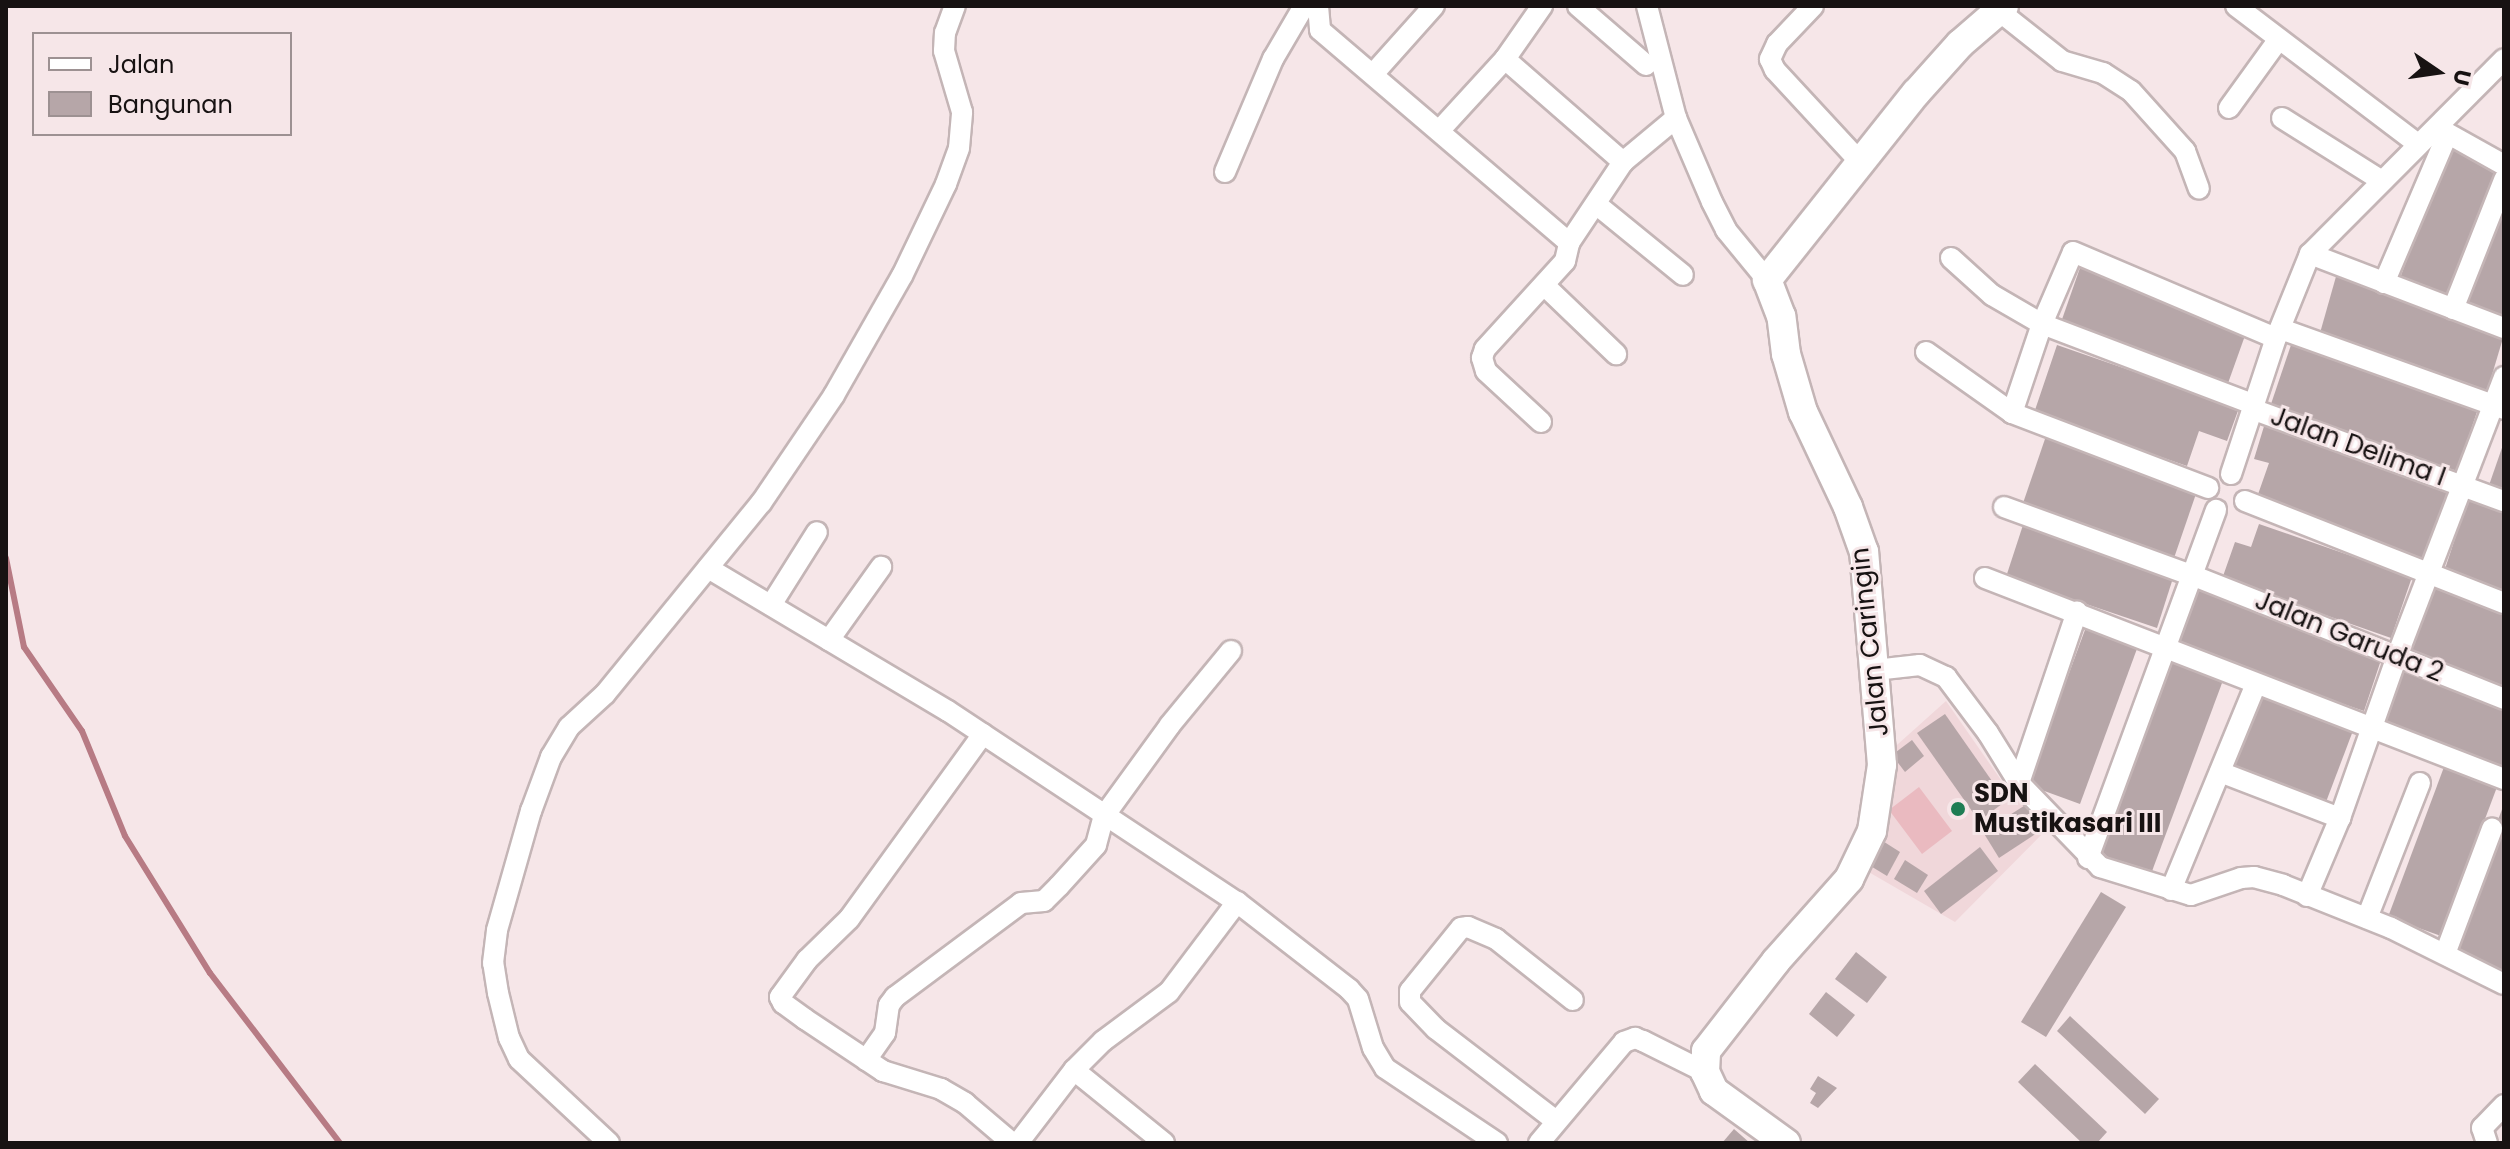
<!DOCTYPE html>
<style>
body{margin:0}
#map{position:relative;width:2510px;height:1149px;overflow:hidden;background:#f6e6e8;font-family:Poppins,sans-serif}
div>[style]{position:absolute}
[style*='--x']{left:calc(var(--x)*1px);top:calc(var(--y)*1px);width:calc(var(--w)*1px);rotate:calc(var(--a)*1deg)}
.built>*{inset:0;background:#f0d7da}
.green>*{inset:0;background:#eabac0}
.stream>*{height:6px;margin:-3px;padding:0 3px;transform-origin:3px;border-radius:3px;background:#b77b84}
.building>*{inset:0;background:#b6a6a8}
.roads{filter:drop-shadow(2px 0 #c4b5b6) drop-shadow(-2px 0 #c4b5b6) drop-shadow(0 2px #c4b5b6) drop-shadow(0 -2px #c4b5b6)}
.street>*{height:20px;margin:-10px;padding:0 10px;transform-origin:10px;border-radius:10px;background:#fff}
.secondary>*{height:28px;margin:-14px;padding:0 14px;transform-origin:14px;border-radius:14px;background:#fff}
.dots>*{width:22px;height:22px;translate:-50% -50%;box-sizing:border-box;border:4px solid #f6e6e8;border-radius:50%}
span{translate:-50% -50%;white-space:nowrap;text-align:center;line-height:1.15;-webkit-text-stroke:6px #f6e6e8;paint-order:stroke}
.street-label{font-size:26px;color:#171212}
.poi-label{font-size:26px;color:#171212;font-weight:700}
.left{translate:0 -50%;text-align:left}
.frame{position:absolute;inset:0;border:8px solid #171212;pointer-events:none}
.legend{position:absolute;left:32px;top:32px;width:260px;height:104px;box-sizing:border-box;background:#f6e6e8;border:2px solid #9d9192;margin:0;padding:10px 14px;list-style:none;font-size:24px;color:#171212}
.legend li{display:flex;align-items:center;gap:16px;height:40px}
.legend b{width:40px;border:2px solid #9d9192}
.north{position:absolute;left:2398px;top:32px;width:80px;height:80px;-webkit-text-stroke:6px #f6e6e8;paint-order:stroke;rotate:103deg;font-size:22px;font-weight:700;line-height:32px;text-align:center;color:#171212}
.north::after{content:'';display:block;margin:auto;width:28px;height:36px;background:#171212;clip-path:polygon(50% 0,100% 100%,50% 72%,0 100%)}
</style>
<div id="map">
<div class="built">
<div style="clip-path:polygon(1946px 701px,2008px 790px,2033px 806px,2048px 828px,1955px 922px,1860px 867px,1888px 753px)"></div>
</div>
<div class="green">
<div style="clip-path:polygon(1919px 787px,1952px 831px,1922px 854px,1889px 810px)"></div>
</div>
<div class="stream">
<div style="--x:6;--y:558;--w:91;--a:78.6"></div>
<div style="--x:24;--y:647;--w:102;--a:55.4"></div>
<div style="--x:82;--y:731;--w:113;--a:67.7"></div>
<div style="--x:125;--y:836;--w:161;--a:58.2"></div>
<div style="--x:210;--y:973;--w:214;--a:52.6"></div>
</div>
<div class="building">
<div style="clip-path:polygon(2449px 146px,2499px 164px,2450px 296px,2400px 278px)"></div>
<div style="clip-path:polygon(2504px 197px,2504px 316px,2465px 301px)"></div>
<div style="clip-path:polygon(2081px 265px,2247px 330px,2227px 386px,2059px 328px)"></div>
<div style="clip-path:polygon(2337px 273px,2503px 338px,2486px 395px,2320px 333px)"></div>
<div style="clip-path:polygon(2292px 342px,2479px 406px,2457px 471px,2270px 407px)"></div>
<div style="clip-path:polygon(2057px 345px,2239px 408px,2227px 441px,2199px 431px,2187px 466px,2034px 413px)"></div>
<div style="clip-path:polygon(2265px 423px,2449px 486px,2424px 559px,2256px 500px,2269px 463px,2254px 459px)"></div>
<div style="clip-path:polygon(2046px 436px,2198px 488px,2173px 561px,2021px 509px)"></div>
<div style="clip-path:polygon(2504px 442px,2504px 497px,2487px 491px)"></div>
<div style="clip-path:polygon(2468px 499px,2504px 511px,2504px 593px,2444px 572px)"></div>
<div style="clip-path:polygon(2259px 524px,2412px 577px,2391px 638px,2222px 579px,2235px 542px,2251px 547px)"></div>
<div style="clip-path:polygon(2023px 525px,2174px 575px,2157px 628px,2006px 577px)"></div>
<div style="clip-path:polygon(2428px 585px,2504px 611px,2504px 687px,2405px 653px)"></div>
<div style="clip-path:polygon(2195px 589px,2383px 654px,2364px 711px,2176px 647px)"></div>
<div style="clip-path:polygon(2086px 627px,2138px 646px,2080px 804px,2028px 785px)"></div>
<div style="clip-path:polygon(2172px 655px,2225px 675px,2151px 874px,2099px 854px)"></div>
<div style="clip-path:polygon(2399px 670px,2504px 706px,2504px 766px,2381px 724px)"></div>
<div style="clip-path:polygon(2257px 692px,2354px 728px,2326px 802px,2230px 767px)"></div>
<div style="clip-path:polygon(1945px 714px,2006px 801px,1979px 821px,1917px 733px)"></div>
<div style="clip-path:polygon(1912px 740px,1924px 756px,1905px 772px,1892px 755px)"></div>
<div style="clip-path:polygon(2444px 767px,2497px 787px,2441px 936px,2388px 917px)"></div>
<div style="clip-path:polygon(2027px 804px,2043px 829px,1999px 858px,1983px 832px)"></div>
<div style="clip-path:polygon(2504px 804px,2504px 965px,2501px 973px,2448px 954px)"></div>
<div style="clip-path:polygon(1878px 838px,1900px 852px,1887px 876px,1864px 862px)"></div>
<div style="clip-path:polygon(1980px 847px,1998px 871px,1941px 914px,1924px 891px)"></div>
<div style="clip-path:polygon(1905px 860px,1928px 875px,1917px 893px,1894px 879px)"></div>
<div style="clip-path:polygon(2101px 892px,2126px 907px,2046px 1037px,2021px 1022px)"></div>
<div style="clip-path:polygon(1856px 952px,1887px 977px,1867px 1003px,1835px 979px)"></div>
<div style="clip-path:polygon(1826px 992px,1855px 1015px,1837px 1037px,1809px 1014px)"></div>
<div style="clip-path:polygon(2070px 1016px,2159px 1099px,2145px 1114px,2057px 1031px)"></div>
<div style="clip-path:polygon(2035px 1064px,2107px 1132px,2097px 1143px,2082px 1143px,2018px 1082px)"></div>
<div style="clip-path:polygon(1818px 1076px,1837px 1088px,1818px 1108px,1810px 1103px,1816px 1093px,1810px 1089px)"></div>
<div style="clip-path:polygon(1734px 1129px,1750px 1143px,1722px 1143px)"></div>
</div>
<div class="roads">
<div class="street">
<div style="--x:1318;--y:6;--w:24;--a:85"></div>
<div style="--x:1320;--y:30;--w:328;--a:40.5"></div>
<div style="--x:1578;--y:6;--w:90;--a:40.9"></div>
<div style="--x:1647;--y:6;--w:116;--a:75.5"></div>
<div style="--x:1676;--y:118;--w:91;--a:66.8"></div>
<div style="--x:1712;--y:202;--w:31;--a:63"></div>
<div style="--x:1726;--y:230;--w:65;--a:50.6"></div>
<div style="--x:1813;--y:6;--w:52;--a:133.5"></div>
<div style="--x:1777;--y:44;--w:17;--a:115"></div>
<div style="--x:1770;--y:59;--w:12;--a:66"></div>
<div style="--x:1775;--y:70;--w:127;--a:47.2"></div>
<div style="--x:2236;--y:6;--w:228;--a:37.2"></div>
<div style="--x:1999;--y:11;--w:80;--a:38.4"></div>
<div style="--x:2062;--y:61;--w:43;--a:16.3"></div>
<div style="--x:2103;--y:73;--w:33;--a:33"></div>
<div style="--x:2131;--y:91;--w:81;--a:48"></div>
<div style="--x:2185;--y:151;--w:40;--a:69.8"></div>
<div style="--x:1505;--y:59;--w:65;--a:-55.1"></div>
<div style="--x:1374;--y:73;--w:90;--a:-48.2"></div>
<div style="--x:2229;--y:108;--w:85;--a:-54.1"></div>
<div style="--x:2282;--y:118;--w:118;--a:32.2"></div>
<div style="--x:2438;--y:128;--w:76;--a:29.3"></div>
<div style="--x:1439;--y:131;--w:98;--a:-47.5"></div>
<div style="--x:1505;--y:59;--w:157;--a:41.1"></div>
<div style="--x:1225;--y:172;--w:123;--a:-67"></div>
<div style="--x:1273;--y:59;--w:61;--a:-59.7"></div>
<div style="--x:1596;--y:204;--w:112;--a:39.2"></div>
<div style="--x:2310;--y:254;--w:208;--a:20.9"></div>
<div style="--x:1951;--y:258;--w:55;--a:42.1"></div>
<div style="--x:1992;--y:295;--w:58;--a:30.1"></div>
<div style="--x:2042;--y:324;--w:226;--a:20.8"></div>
<div style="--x:2384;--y:283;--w:161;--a:-66.9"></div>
<div style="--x:1544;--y:285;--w:100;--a:43.8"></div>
<div style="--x:2453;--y:309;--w:139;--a:-68.4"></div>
<div style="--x:2281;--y:329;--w:237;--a:19.7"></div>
<div style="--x:1926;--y:352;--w:105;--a:35.3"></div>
<div style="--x:2012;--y:413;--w:210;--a:20.9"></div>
<div style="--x:2252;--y:409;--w:268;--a:20.1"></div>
<div style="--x:2012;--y:413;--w:94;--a:-71.4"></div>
<div style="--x:2042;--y:324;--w:78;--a:-66.7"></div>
<div style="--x:2073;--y:252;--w:220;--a:23"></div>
<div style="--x:1541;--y:422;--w:75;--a:-137.2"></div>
<div style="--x:1486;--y:371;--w:14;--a:-107"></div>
<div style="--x:1482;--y:358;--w:9;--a:-72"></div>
<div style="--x:1485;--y:349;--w:119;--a:-47.7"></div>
<div style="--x:1565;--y:261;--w:18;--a:-77"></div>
<div style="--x:1569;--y:243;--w:97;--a:-56.3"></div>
<div style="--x:1623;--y:162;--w:69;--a:-39.7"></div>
<div style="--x:2231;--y:474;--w:143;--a:-71.7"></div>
<div style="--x:2276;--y:338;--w:91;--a:-68"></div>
<div style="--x:2310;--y:254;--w:275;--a:-45.1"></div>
<div style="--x:2245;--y:501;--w:278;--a:21.5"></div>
<div style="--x:2004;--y:507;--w:202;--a:20"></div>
<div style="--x:2194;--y:576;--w:334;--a:21.6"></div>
<div style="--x:708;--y:568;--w:279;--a:30.8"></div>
<div style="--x:948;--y:711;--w:346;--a:33.5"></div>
<div style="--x:1237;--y:902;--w:142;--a:37.8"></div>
<div style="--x:1349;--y:989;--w:13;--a:48"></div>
<div style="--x:1358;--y:999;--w:51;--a:73"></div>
<div style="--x:1373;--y:1048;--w:23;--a:59"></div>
<div style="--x:1385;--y:1068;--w:135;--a:33.8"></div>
<div style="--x:1985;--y:578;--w:557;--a:21.17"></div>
<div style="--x:771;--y:605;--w:86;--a:-57.8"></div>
<div style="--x:829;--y:640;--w:90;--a:-54.5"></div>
<div style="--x:1875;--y:670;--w:45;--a:-6.3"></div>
<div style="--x:1920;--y:665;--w:29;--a:25"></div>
<div style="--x:1946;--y:677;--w:70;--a:53.1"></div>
<div style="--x:1988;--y:733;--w:59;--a:58.2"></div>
<div style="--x:2019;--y:783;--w:117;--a:46"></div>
<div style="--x:2100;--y:867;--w:95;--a:17.1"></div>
<div style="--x:2191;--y:895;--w:53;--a:-18.8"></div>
<div style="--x:2241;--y:878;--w:13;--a:-4"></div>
<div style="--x:2254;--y:877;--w:30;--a:15"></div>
<div style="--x:2283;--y:885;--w:116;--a:21.7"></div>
<div style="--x:2391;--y:928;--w:126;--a:26.4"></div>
<div style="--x:983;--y:734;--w:228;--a:125.9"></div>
<div style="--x:849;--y:919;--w:59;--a:135.7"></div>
<div style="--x:807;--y:960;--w:46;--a:126.1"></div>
<div style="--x:780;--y:997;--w:7;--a:63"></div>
<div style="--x:783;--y:1003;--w:27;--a:36"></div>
<div style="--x:805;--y:1019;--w:94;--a:33.7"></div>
<div style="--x:883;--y:1071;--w:61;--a:17.2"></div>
<div style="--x:941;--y:1089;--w:28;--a:30"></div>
<div style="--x:965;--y:1103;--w:62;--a:40.4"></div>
<div style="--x:2220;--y:772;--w:129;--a:21"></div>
<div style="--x:2019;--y:783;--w:181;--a:-71.3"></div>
<div style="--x:2088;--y:858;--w:371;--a:-69.8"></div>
<div style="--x:2171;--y:890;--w:223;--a:-67.6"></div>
<div style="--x:2307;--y:896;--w:85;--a:-67.1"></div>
<div style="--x:2340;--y:818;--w:172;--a:-70.6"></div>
<div style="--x:2397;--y:656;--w:299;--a:-69"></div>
<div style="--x:2367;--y:918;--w:145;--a:-68.6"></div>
<div style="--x:2445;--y:954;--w:134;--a:-69.4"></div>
<div style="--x:866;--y:1060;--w:33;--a:-55"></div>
<div style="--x:885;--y:1033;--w:28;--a:-82"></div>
<div style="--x:889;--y:1005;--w:10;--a:-53"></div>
<div style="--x:895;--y:997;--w:157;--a:-36.7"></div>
<div style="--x:1021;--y:903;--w:23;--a:-5"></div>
<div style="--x:1044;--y:901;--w:21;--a:-45"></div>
<div style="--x:1059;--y:886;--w:55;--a:-47.9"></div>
<div style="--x:1096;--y:845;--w:30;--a:-75"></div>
<div style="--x:1104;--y:816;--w:112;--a:-54"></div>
<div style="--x:1170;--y:725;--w:96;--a:-50.5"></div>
<div style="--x:1074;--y:1070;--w:116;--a:39"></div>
<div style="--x:1556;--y:1121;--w:151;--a:-142.5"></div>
<div style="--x:1436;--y:1029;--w:37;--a:-134"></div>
<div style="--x:1410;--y:1002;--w:11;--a:-90"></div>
<div style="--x:1410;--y:991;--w:81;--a:-51"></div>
<div style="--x:1461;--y:928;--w:7;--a:-8"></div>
<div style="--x:1468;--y:927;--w:30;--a:23"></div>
<div style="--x:1496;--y:939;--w:98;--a:38.4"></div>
<div style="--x:609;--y:1143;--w:123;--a:-137"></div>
<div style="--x:519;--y:1059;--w:23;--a:-115"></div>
<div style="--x:509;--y:1038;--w:46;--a:-103.7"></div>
<div style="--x:498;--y:993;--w:30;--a:-99"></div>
<div style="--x:493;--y:963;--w:33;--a:-83"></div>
<div style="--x:497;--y:930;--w:124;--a:-74.1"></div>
<div style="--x:531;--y:811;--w:58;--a:-69.7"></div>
<div style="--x:551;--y:757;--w:35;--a:-59"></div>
<div style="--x:569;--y:727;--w:49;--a:-42.5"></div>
<div style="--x:605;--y:694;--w:247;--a:-50.8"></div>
<div style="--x:761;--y:503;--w:130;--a:-55.9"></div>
<div style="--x:834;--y:395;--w:137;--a:-60.3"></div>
<div style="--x:902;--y:276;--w:102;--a:-64.4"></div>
<div style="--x:946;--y:184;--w:38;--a:-70"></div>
<div style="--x:959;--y:148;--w:36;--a:-85"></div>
<div style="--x:962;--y:112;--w:64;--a:-106.4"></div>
<div style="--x:944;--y:51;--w:18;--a:-87"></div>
<div style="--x:945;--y:33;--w:29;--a:-70"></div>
<div style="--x:1018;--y:1143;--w:92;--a:-52.5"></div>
<div style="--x:1074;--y:1070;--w:41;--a:-45"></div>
<div style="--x:1103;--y:1041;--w:82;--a:-36.6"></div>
<div style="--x:1169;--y:992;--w:113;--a:-52.9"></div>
<div style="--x:1539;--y:1143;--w:132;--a:-49.9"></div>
<div style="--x:1624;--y:1042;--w:12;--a:-20"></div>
<div style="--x:1635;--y:1038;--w:9;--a:21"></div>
<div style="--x:1643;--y:1041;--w:69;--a:26.6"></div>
<div style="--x:2487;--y:1143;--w:16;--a:-108"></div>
<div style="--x:2482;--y:1128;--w:32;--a:-46"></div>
</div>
<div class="secondary">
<div style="--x:1786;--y:1143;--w:89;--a:-144.2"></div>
<div style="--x:1714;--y:1091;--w:21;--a:-115"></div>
<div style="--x:1705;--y:1072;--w:21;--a:-87"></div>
<div style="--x:1706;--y:1051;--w:114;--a:-52.1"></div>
<div style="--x:1776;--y:961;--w:110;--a:-48.3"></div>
<div style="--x:1849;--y:879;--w:53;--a:-64.4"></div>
<div style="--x:1872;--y:831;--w:67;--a:-81.4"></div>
<div style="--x:1882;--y:765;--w:214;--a:-94.8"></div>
<div style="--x:1864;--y:552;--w:48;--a:-109.6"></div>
<div style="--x:1848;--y:507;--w:105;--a:-115.3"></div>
<div style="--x:1803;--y:412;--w:60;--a:-106.3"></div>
<div style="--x:1786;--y:354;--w:38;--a:-97"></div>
<div style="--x:1781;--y:316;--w:39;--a:-111"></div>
<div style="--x:1767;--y:280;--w:239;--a:-51.5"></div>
<div style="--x:1916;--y:93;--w:66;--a:-48.1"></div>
<div style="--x:1960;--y:44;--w:58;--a:-40.8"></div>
</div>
</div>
<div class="dots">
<div style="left:1958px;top:809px;background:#1e7d54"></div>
</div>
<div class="street-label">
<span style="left:2358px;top:447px;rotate:20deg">Jalan Delima I</span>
<span style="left:2349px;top:637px;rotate:22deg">Jalan Garuda 2</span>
<span style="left:1870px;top:642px;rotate:-96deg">Jalan Caringin</span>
</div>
<div class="poi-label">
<span class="left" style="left:1974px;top:809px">SDN<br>Mustikasari III</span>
</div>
<div class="frame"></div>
<ul class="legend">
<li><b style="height:10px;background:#fff"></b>Jalan</li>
<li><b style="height:22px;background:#b6a6a8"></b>Bangunan</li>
</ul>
<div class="north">U</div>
</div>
